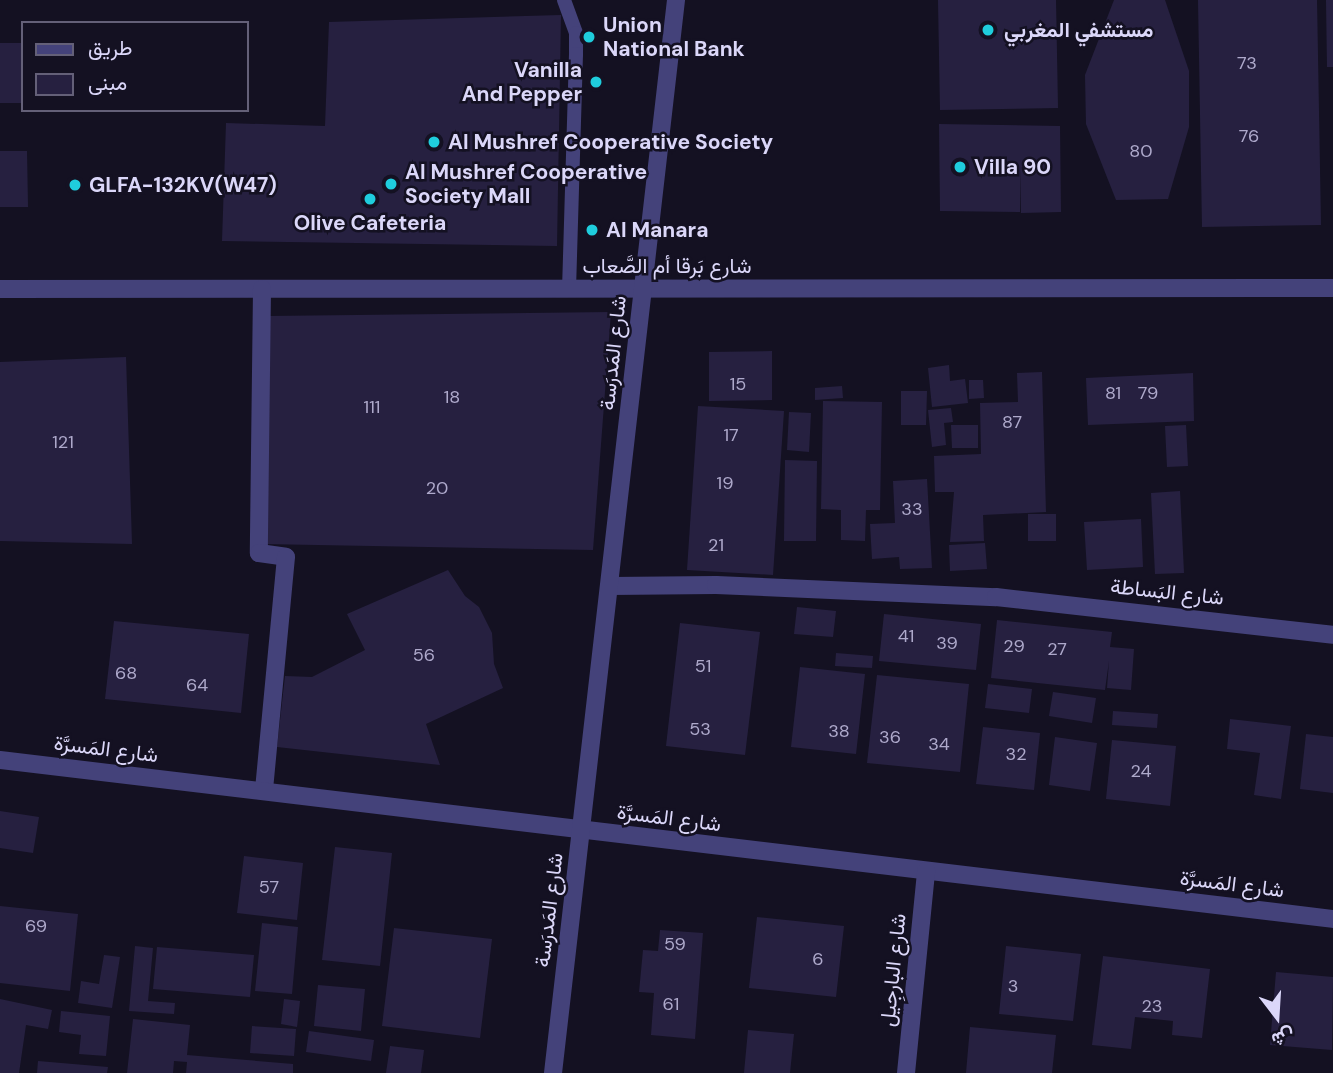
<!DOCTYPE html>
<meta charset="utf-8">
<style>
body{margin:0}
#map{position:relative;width:1333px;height:1073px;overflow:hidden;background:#141122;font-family:"DM Sans",Vazirmatn,sans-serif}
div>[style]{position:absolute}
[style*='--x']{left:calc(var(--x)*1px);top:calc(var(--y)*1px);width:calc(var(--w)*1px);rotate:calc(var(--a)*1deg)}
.building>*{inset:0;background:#262040}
.lane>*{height:14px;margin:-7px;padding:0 7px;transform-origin:7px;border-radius:7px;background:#44427a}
.street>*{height:18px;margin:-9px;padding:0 9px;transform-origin:9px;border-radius:9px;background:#44427a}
.dots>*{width:19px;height:19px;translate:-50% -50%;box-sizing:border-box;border:4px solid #141122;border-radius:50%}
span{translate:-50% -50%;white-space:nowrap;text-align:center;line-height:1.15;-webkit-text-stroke:5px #141122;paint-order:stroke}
.number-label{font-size:18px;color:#aea9cb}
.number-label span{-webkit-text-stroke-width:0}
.poi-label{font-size:21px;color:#dbd7f9;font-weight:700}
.left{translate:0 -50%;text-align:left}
.right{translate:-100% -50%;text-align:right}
.street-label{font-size:21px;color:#dbd7f9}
.legend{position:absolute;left:21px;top:21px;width:228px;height:91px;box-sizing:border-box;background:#141122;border:2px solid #646078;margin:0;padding:9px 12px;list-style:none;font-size:21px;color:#dbd7f9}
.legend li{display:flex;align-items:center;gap:14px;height:35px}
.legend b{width:35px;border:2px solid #646078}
.north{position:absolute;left:1242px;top:982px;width:70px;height:70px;-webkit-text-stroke:5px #141122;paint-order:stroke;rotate:163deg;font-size:19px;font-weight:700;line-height:28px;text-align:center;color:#dbd7f9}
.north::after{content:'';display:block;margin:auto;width:24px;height:32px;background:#dbd7f9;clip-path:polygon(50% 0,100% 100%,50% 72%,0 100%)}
</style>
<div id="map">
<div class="building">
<div style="clip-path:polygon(938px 0,1056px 0,1058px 108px,940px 110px)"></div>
<div style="clip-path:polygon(1114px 0,1165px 0,1189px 71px,1189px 127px,1168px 199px,1116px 200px,1086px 124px,1085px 75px)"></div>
<div style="clip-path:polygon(1198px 0,1317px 0,1321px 225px,1202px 227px)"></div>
<div style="clip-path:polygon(1326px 0,1333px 0,1333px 67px,1327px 67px)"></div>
<div style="clip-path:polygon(561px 15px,557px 246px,222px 241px,226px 123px,325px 126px,329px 22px)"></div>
<div style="clip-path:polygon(0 43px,23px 43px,23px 103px,0 103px)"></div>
<div style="clip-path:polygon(939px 124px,1060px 126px,1061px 212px,1021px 213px,1020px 166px,1020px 212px,940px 211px)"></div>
<div style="clip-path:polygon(0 151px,27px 151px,28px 207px,0 207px)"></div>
<div style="clip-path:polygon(611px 312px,593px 550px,262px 544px,268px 316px)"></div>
<div style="clip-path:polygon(772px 351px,772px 400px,709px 401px,709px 352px)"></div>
<div style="clip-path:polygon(126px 357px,132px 544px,0 541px,0 362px)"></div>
<div style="clip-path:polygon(949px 365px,950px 381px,965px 379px,968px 403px,932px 407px,928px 368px)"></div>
<div style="clip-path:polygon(1042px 372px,1046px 512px,983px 515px,984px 541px,950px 542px,954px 492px,935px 492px,934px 456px,981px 454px,980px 403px,1018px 402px,1017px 373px)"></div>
<div style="clip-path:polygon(1193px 373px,1194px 421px,1088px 425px,1086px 378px)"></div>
<div style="clip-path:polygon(969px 380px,983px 380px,984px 398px,969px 399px)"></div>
<div style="clip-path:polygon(842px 386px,843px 398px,815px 400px,815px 388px)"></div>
<div style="clip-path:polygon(901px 391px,927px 391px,926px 425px,901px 425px)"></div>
<div style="clip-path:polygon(823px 401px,882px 402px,880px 510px,866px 510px,865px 541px,841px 540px,841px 510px,821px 509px)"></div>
<div style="clip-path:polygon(698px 406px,784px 411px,773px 575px,687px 570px)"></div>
<div style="clip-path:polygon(951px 408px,953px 422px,944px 423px,946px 445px,932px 447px,928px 410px)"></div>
<div style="clip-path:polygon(789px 412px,811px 413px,809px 452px,787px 450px)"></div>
<div style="clip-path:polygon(951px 425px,978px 425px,978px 448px,952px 448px)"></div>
<div style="clip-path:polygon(1186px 425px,1188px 466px,1167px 467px,1165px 426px)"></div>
<div style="clip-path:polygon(785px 460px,817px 461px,816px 541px,784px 541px)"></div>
<div style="clip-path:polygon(927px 479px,932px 568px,900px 569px,899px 557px,872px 559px,870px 524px,895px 523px,893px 481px)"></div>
<div style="clip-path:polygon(1180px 491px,1184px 573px,1155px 574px,1151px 493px)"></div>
<div style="clip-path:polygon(1028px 514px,1056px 514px,1056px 541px,1028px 541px)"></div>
<div style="clip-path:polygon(1141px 519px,1143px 567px,1087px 570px,1084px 522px)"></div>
<div style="clip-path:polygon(985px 543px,987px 569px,950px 571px,949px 545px)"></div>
<div style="clip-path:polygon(448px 570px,465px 596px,479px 607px,492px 633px,494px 664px,503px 688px,426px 724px,440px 765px,277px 747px,285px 676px,312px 677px,365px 650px,347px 614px)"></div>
<div style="clip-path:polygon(797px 607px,836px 611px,833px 637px,794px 634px)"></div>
<div style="clip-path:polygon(884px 614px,981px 624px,976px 670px,879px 661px)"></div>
<div style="clip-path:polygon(997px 620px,1112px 632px,1110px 647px,1134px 649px,1131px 690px,1107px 688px,1109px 661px,1105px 690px,991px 678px)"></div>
<div style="clip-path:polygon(114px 621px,249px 634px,241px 713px,105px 699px)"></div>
<div style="clip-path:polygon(680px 623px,760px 632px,745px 755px,666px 746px)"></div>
<div style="clip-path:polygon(836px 653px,873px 656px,872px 668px,835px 666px)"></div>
<div style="clip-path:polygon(800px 667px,865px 674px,856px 754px,791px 747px)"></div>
<div style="clip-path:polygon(877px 675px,969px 684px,960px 772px,867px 763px)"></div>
<div style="clip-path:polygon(988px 684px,1032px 689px,1029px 713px,985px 708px)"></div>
<div style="clip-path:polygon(1053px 692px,1096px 698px,1092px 723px,1049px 716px)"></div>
<div style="clip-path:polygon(1113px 711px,1158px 714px,1157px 728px,1112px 725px)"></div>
<div style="clip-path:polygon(1230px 719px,1291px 726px,1281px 799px,1254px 795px,1260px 753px,1227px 749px)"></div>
<div style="clip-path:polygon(983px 727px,1040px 733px,1034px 790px,976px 784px)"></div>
<div style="clip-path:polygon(1306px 734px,1333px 737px,1333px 793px,1300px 789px)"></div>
<div style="clip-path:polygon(1055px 737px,1097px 743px,1090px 791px,1049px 785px)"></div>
<div style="clip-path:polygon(1112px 740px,1176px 746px,1170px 806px,1106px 799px)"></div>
<div style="clip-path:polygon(0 811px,39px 817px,33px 853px,0 848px)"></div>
<div style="clip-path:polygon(335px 847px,392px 853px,380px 966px,322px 960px)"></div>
<div style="clip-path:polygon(244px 856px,303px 863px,297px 920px,237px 913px)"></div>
<div style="clip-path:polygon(0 906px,78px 914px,70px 991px,0 983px)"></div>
<div style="clip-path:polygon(757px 917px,844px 926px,836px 997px,749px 988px)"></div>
<div style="clip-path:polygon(262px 923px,298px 927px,292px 994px,255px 991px)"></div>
<div style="clip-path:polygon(394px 928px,492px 939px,480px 1038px,382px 1026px)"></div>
<div style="clip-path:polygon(660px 930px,703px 933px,695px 1039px,651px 1035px,654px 993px,639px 992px,643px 950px,658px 951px)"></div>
<div style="clip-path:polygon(135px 946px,153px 948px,148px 1001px,175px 1003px,174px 1014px,129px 1011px)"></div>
<div style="clip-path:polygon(1006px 946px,1081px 954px,1073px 1021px,999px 1014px)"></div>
<div style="clip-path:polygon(157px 947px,254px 955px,250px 997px,153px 989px)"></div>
<div style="clip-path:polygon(104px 955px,120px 957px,112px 1008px,78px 1003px,81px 981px,99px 984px)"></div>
<div style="clip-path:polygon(1103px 956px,1210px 969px,1202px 1038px,1172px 1035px,1173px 1021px,1135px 1017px,1131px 1049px,1092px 1045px)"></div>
<div style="clip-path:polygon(1276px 972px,1333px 977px,1332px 1050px,1270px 1045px)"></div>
<div style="clip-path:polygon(318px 985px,365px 989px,361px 1031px,314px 1026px)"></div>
<div style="clip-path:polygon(0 999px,52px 1010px,48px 1029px,26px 1025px,19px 1073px,0 1073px)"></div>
<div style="clip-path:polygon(284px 999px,300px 1001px,297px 1027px,281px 1024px)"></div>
<div style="clip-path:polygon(61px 1011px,110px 1016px,106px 1056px,79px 1054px,81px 1035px,59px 1032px)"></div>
<div style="clip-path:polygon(133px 1019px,190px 1025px,187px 1055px,293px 1064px,293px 1073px,186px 1073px,187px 1062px,174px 1061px,173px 1073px,127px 1073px)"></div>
<div style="clip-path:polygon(252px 1026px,296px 1029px,294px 1056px,250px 1053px)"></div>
<div style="clip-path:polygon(970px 1027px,1056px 1035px,1052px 1073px,966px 1073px)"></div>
<div style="clip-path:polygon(748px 1030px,794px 1034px,790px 1073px,744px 1073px)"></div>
<div style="clip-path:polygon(309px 1031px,374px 1040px,371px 1061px,306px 1052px)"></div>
<div style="clip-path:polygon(390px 1046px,424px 1050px,421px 1073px,386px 1073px)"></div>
<div style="clip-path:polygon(38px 1061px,108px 1067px,107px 1073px,37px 1073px)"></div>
</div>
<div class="lane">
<div style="--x:564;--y:0;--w:35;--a:70"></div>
<div style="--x:576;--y:33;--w:21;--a:90"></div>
<div style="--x:576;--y:54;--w:235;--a:91.7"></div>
</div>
<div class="street">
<div style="--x:0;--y:289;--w:1333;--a:-0.04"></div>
<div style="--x:262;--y:289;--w:264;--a:90.7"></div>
<div style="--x:259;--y:553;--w:27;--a:8"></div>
<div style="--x:286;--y:557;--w:234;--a:95.4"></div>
<div style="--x:610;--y:586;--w:106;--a:-0.5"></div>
<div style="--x:716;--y:585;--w:280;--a:2.5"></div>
<div style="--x:996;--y:597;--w:339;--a:6.4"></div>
<div style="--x:0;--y:760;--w:1342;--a:6.8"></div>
<div style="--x:553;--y:1073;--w:1080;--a:-83.46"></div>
<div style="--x:906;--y:1073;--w:203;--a:-84.3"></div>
</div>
<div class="dots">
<div style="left:988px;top:30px;background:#1fcddd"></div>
<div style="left:589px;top:37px;background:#1fcddd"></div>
<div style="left:596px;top:82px;background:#1fcddd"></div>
<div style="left:434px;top:142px;background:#1fcddd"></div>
<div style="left:960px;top:167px;background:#1fcddd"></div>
<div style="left:391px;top:184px;background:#1fcddd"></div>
<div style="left:75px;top:185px;background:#1fcddd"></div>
<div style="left:370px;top:199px;background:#1fcddd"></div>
<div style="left:592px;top:230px;background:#1fcddd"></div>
</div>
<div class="number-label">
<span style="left:1247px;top:63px">73</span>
<span style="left:1249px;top:136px">76</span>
<span style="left:1141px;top:151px">80</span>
<span style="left:738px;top:384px">15</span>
<span style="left:1113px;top:393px">81</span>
<span style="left:1148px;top:393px">79</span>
<span style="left:452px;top:397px">18</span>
<span style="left:372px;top:407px">111</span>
<span style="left:1012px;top:422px">87</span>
<span style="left:731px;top:435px">17</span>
<span style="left:63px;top:442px">121</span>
<span style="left:725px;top:483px">19</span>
<span style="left:437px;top:488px">20</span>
<span style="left:912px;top:509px">33</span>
<span style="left:716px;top:545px">21</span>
<span style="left:906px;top:636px">41</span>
<span style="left:947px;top:643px">39</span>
<span style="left:1014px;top:646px">29</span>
<span style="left:1057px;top:649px">27</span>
<span style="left:424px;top:655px">56</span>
<span style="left:703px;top:666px">51</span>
<span style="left:126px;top:673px">68</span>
<span style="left:197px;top:685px">64</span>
<span style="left:700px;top:729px">53</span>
<span style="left:839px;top:731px">38</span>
<span style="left:890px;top:737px">36</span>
<span style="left:939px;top:744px">34</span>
<span style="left:1016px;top:754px">32</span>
<span style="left:1141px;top:771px">24</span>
<span style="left:269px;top:887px">57</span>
<span style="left:36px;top:926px">69</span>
<span style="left:675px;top:944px">59</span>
<span style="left:818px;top:959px">6</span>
<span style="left:1013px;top:986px">3</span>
<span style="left:671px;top:1004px">61</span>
<span style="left:1152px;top:1006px">23</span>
</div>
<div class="poi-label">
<span class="left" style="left:603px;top:37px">Union<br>National Bank</span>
<span class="left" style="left:1004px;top:30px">مستشفي المغربي</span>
<span class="right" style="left:582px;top:82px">Vanilla<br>And Pepper</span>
<span class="left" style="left:448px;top:142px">Al Mushref Cooperative Society</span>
<span class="left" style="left:974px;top:167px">Villa 90</span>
<span class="left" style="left:405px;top:184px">Al Mushref Cooperative<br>Society Mall</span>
<span class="left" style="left:89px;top:185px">GLFA-132KV(W47)</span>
<span style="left:370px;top:223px">Olive Cafeteria</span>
<span class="left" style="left:606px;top:230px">Al Manara</span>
</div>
<div class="street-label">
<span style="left:667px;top:266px">شارع بَرقا أم الصَّعاب</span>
<span style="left:613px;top:353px;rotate:-84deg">شارع المَدرَسة</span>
<span style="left:1167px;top:592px;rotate:6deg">شارع البَساطة</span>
<span style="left:106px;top:749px;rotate:7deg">شارع المَسرَّة</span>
<span style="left:669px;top:818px;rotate:7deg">شارع المَسرَّة</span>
<span style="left:1232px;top:884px;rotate:7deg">شارع المَسرَّة</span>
<span style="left:549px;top:910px;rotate:-83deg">شارع المَدرَسة</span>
<span style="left:893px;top:970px;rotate:-84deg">شارع البارجِيل</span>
</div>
<ul class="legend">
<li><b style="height:9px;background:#44427a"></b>طريق</li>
<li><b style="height:19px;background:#262040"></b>مبنى</li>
</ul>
<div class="north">ش</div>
</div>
